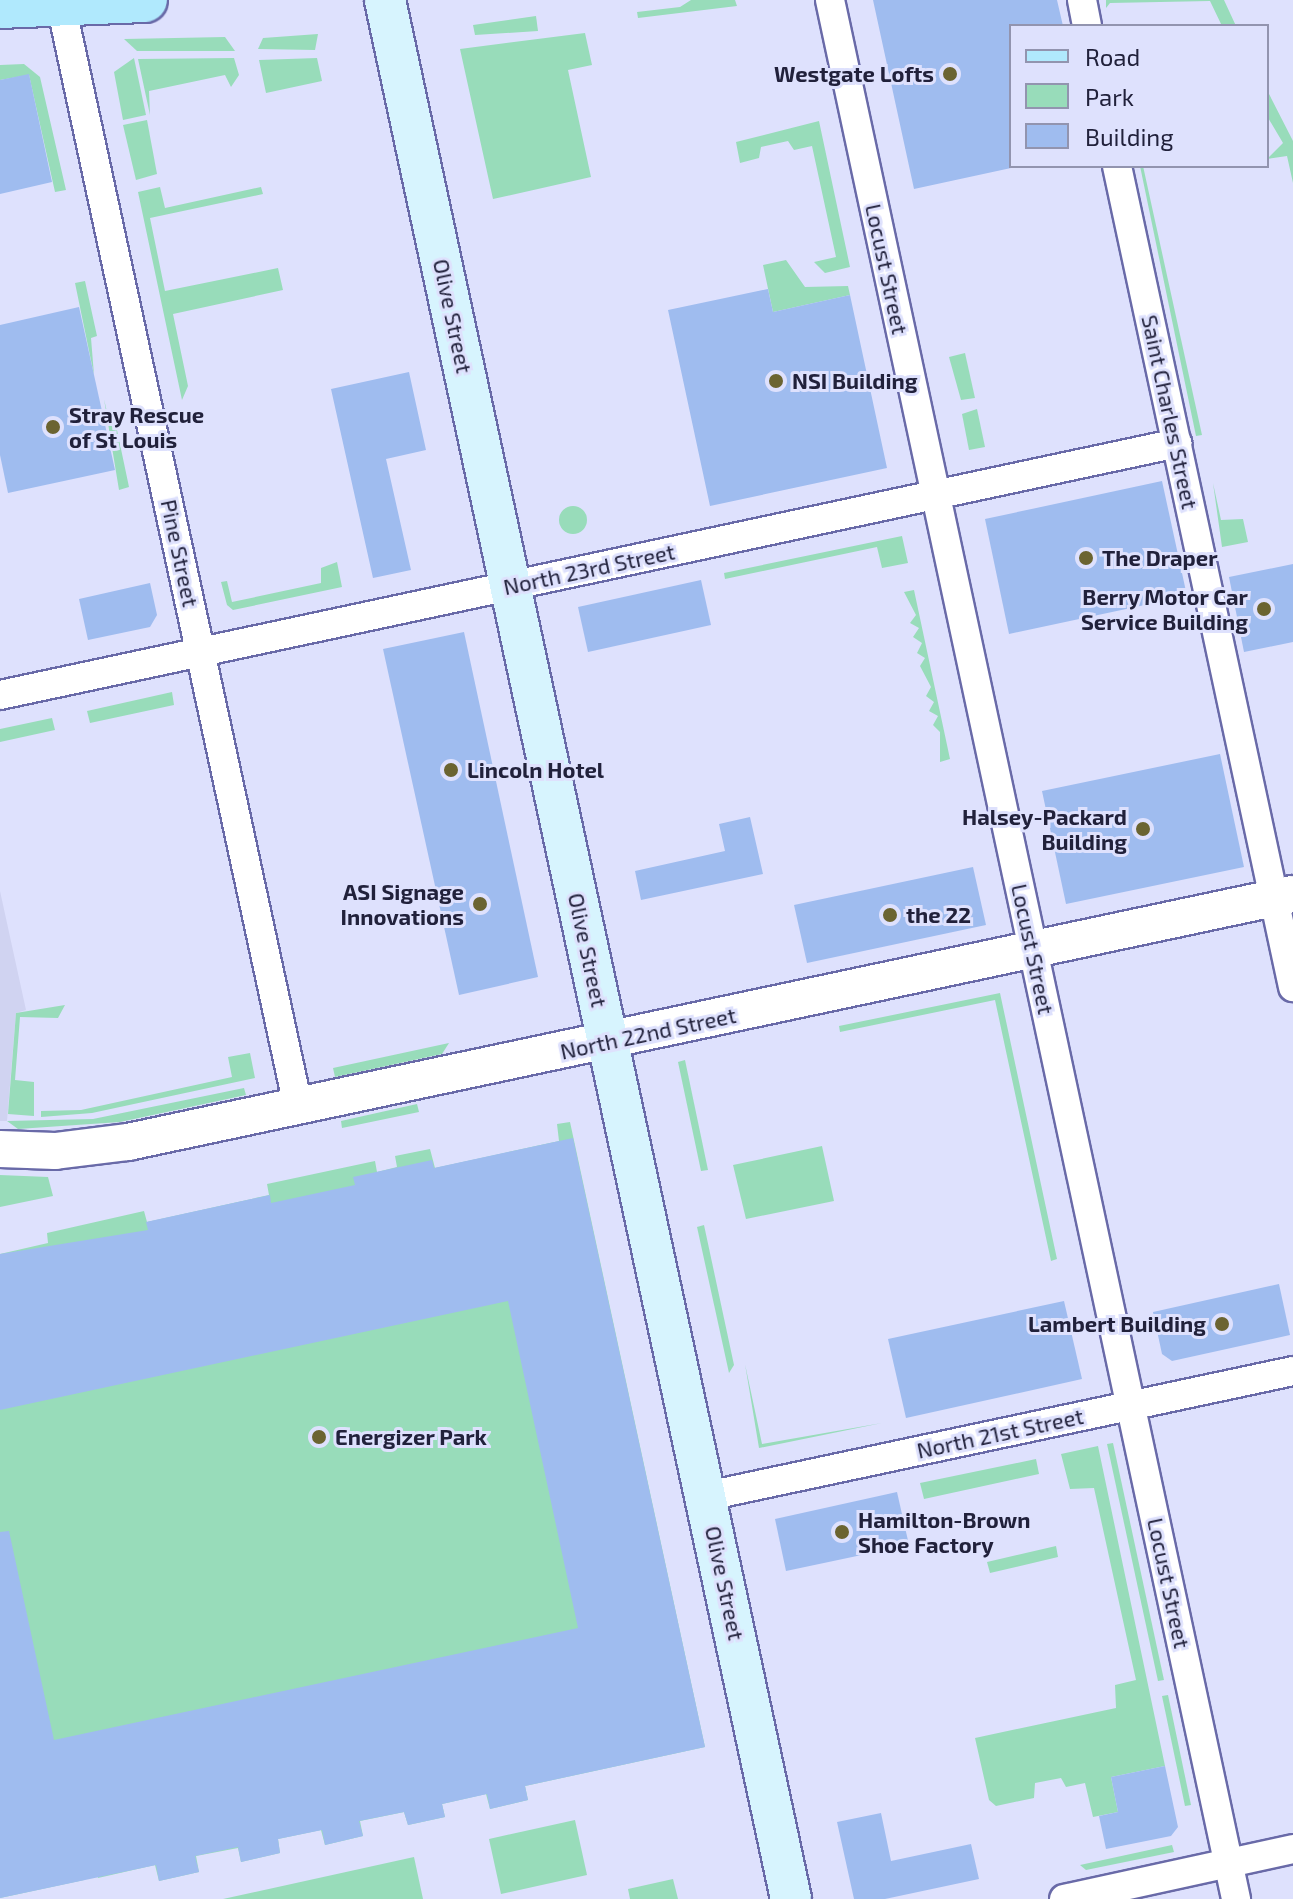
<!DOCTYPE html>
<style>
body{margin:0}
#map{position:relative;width:1293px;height:1899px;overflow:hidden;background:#dee1fd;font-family:"Exo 2",sans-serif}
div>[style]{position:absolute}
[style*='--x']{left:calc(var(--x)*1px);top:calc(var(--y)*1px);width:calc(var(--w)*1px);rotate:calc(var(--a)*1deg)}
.built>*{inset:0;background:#d0d3f1}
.green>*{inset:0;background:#98dcba}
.round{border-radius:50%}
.building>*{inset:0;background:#9fbcef}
.roads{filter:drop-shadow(2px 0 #696aa8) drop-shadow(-2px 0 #696aa8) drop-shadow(0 2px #696aa8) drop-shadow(0 -2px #696aa8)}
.minor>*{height:28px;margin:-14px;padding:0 14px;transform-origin:14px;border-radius:14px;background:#fff}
.tertiary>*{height:36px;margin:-18px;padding:0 18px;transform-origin:18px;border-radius:18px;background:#fff}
.secondary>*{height:40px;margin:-20px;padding:0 20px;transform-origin:20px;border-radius:20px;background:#d7f4fe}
.primary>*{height:44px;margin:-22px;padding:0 22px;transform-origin:22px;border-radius:22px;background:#b0e9fd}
.dots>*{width:22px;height:22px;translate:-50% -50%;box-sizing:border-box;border:4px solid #dee1fd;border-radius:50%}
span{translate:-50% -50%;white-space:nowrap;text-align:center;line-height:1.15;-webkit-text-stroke:6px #dee1fd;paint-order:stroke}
.poi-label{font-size:22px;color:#21213b;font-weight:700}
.right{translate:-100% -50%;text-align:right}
.left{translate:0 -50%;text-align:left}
.street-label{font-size:22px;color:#21213b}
.legend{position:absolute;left:1009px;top:24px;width:260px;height:144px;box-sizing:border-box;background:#dee1fd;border:2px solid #9294af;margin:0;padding:10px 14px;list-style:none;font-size:24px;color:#21213b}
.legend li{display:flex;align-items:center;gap:16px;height:40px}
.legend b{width:40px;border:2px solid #9294af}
</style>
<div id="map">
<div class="built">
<div style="clip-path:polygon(0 891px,26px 1010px,16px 1013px,7px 1121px,0 1121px)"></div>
</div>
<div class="green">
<div style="clip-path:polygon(691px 0,735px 0,737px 6px,638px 18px,637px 12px,680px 7px)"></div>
<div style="clip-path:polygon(1106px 0,1224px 0,1236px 26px,1222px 26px,1210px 1px,1110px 3px,1106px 8px)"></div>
<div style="clip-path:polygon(536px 16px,538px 31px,475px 35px,473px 25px)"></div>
<div style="clip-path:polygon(585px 33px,592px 65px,568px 70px,591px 177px,493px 199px,460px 49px)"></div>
<div style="clip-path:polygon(318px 34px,315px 50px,258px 49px,263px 38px)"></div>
<div style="clip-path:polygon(225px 37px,235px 51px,137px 51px,124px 39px)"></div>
<div style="clip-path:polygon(134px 58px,146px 115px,123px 120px,114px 72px)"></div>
<div style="clip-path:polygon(234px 58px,239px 75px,231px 87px,225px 75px,149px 91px,150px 115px,138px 59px)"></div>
<div style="clip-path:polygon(317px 58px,322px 81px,266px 93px,259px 60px)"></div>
<div style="clip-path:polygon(24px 64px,40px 77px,66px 190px,55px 192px,29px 75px,0 80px,0 65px)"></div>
<div style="clip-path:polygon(1267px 90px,1293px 141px,1293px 183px,1287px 156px,1267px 159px,1283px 143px,1267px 116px)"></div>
<div style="clip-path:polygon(147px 120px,157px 174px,136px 180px,123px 125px)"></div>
<div style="clip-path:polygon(819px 121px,850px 267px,825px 273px,814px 262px,836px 257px,812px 146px,794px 150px,788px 141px,761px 147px,759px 158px,740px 163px,736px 142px)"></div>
<div style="clip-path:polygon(1140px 166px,1143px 166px,1202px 435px,1196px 436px)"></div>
<div style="clip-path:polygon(160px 187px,165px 208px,261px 187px,263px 194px,150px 218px,165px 291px,278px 268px,283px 290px,173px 314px,188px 386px,182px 400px,138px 192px)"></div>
<div style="clip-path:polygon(786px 260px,805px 287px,848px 286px,850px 295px,773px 312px,763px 265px)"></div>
<div style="clip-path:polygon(85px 281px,97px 336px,91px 338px,94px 375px,75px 283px)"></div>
<div style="clip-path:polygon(965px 353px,975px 398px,961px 400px,949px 357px)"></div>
<div style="clip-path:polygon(104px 399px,107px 412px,113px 411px,129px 487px,119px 490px)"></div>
<div style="clip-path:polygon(977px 409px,985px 447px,969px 450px,962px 414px)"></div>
<div style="clip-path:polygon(1213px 483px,1221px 520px,1243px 519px,1248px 542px,1222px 547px)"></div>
<div class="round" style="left:559px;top:506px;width:28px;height:28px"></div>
<div style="clip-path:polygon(902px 536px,908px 563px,882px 568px,877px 547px,725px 579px,724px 573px)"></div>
<div style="clip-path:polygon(337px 562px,342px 587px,233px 610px,227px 605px,221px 582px,227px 581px,232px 602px,321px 583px,321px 568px)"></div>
<div style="clip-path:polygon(914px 590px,950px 759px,940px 762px,940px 732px,933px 725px,938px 716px,929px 711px,934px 702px,926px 696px,931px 687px,920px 666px,925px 658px,917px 653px,922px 643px,913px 637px,919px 628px,910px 623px,916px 615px,904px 592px)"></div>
<div style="clip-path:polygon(172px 692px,174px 705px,90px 723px,87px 711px)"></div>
<div style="clip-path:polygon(52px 718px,55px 730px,0 742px,0 729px)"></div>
<div style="clip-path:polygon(1000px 993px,1057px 1259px,1051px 1261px,995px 1000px,840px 1032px,839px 1026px)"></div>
<div style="clip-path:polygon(65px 1005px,58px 1018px,20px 1017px,15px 1080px,34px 1082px,34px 1116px,8px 1114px,16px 1013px)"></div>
<div style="clip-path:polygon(449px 1043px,442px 1054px,335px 1077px,333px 1068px)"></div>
<div style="clip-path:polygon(250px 1053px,255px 1078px,92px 1113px,41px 1117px,41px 1111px,81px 1110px,232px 1077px,228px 1057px)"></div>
<div style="clip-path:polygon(685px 1060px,708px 1170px,701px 1171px,678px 1062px)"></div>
<div style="clip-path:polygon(244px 1088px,246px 1095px,120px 1122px,18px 1129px,7px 1121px,93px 1119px)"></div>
<div style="clip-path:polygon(417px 1104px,419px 1112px,342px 1128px,341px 1121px)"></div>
<div style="clip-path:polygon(570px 1122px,705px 1747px,525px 1786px,528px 1800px,490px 1809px,486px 1794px,442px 1804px,445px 1817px,408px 1825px,404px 1812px,360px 1821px,363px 1836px,325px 1845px,321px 1830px,278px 1839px,280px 1853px,241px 1862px,238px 1848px,196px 1856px,199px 1872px,159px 1881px,155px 1865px,98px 1878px,96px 1868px,84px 1880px,0 1898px,0 1254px,48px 1243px,47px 1233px,144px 1211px,147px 1222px,269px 1195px,267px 1184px,375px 1161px,377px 1172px,397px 1167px,395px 1156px,430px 1149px,435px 1168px,559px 1141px,557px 1124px)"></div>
<div style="clip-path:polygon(822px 1146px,834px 1201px,746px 1219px,733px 1165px)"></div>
<div style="clip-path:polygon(0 1175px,48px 1177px,53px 1196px,0 1207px)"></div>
<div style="clip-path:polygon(704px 1225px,734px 1365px,729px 1373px,697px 1227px)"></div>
<div style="clip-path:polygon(745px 1364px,762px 1444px,882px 1423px,759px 1448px)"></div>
<div style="clip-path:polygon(1113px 1443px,1164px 1680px,1158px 1681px,1107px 1444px)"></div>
<div style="clip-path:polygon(1098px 1446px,1165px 1766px,1111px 1777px,1118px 1812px,1093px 1817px,1085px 1783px,1066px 1787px,1061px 1778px,1035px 1783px,1034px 1798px,996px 1806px,989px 1800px,975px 1738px,1116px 1708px,1115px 1685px,1136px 1680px,1094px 1488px,1070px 1489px,1061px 1454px)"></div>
<div style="clip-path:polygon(1036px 1459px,1039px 1474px,924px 1499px,920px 1483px)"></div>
<div style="clip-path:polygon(1056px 1546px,1058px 1557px,990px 1573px,987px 1562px)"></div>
<div style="clip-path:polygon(1168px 1695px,1191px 1805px,1185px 1806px,1162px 1696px)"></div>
<div style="clip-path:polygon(575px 1820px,587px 1875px,501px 1894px,489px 1839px)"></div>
<div style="clip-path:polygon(1172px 1845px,1174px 1852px,1086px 1870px,1080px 1865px)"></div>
<div style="clip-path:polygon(414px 1857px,423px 1899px,223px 1899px)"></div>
<div style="clip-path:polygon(673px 1879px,678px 1899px,630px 1899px,628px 1889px)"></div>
</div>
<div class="building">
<div style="clip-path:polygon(873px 0,1057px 0,1063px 26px,1011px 26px,1011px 168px,914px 189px)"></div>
<div style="clip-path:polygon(29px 74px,52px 182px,0 194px,0 80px)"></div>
<div style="clip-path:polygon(768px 289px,773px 312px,850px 295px,887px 468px,710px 506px,668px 310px)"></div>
<div style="clip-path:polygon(79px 307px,115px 470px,8px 493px,0 455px,0 325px)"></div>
<div style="clip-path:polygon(409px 372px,426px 450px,386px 459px,411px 570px,373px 578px,331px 389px)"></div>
<div style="clip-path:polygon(1162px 481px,1187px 596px,1009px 634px,985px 519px)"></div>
<div style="clip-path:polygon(1293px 564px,1293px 642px,1244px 652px,1229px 577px)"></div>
<div style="clip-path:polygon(701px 580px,711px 625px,588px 652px,578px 607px)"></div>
<div style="clip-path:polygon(150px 583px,157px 615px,150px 627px,88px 640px,79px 599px)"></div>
<div style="clip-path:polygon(464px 632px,538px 977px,459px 995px,383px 649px)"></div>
<div style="clip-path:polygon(1220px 754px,1244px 867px,1066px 904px,1042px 791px)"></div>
<div style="clip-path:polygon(750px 817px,763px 874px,641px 900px,635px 871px,725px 851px,719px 824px)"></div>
<div style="clip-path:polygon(973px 867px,986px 925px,807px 963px,794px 905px)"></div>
<div style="clip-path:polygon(573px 1138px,705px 1747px,525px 1786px,528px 1800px,490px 1809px,487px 1794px,442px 1804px,445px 1817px,408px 1825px,404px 1812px,359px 1821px,363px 1836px,325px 1845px,322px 1830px,278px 1839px,280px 1853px,241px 1862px,238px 1847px,195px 1856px,199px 1872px,159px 1881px,156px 1865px,0 1898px,0 1532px,9px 1531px,54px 1740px,578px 1628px,508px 1301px,0 1410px,0 1254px,148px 1230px,146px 1222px,270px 1195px,271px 1203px,355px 1185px,353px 1177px,432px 1160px,434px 1168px)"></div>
<div style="clip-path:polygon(1279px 1284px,1290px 1335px,1172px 1361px,1162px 1354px,1153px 1312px)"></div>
<div style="clip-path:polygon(1064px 1301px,1082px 1379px,906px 1418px,888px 1339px)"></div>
<div style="clip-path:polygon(897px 1492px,909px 1545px,786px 1571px,775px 1519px)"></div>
<div style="clip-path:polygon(1165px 1766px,1178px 1827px,1171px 1836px,1106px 1849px,1099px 1816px,1118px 1812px,1111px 1777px)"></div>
<div style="clip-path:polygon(881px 1813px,891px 1861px,971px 1844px,979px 1879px,885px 1899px,854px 1899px,837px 1822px)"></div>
</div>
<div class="roads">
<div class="minor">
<div style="--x:60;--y:0;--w:1131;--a:77.86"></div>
<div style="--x:830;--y:0;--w:1942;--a:77.93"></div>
<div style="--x:1082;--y:0;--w:26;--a:79"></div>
<div style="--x:1117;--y:166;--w:840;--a:77.9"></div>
<div style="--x:0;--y:695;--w:1204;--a:-12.08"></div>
<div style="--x:707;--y:1496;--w:599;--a:-12.04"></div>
<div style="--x:1064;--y:1899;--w:234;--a:-12.3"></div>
</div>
<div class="tertiary">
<div style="--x:0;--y:1149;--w:55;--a:2.1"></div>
<div style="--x:55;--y:1151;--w:74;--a:-7"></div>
<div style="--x:128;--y:1142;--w:1191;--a:-12.02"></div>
</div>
<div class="secondary">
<div style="--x:385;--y:0;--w:1942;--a:77.93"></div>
</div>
<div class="primary">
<div style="--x:0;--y:6;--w:145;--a:-2.4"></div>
</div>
</div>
<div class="dots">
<div style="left:950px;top:74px;background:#6b6431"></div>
<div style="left:776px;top:381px;background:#6b6431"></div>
<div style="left:53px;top:427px;background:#6b6431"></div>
<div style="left:1086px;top:558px;background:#6b6431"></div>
<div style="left:1264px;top:609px;background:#6b6431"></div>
<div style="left:451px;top:770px;background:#6b6431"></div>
<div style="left:1143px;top:829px;background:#6b6431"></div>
<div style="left:480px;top:904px;background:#6b6431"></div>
<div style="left:890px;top:915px;background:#6b6431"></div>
<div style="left:1222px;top:1324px;background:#6b6431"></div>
<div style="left:319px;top:1437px;background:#6b6431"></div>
<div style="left:842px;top:1532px;background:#6b6431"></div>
</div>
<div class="poi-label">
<span class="right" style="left:934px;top:74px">Westgate Lofts</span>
<span class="left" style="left:792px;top:381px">NSI Building</span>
<span class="left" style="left:69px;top:427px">Stray Rescue<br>of St Louis</span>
<span class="left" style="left:1102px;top:558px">The Draper</span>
<span class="right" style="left:1248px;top:609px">Berry Motor Car<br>Service Building</span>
<span class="left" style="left:467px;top:770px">Lincoln Hotel</span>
<span class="right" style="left:1127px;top:829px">Halsey-Packard<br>Building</span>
<span class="right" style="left:464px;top:904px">ASI Signage<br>Innovations</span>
<span class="left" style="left:906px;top:915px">the 22</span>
<span class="right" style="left:1206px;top:1324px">Lambert Building</span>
<span class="left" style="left:335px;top:1437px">Energizer Park</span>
<span class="left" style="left:858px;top:1532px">Hamilton-Brown<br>Shoe Factory</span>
</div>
<div class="street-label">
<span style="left:887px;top:269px;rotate:78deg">Locust Street</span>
<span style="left:453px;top:316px;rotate:78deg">Olive Street</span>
<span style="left:1170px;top:412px;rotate:78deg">Saint Charles Street</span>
<span style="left:180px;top:553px;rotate:78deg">Pine Street</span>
<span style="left:589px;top:569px;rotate:-12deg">North 23rd Street</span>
<span style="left:1033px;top:949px;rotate:78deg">Locust Street</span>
<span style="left:588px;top:950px;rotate:78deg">Olive Street</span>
<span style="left:648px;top:1033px;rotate:-12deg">North 22nd Street</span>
<span style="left:1000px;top:1433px;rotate:-12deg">North 21st Street</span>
<span style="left:725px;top:1583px;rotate:78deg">Olive Street</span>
<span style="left:1169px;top:1583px;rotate:78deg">Locust Street</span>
</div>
<ul class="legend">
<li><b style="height:10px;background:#b0e9fd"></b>Road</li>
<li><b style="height:22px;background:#98dcba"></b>Park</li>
<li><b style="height:22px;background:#9fbcef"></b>Building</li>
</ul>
</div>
